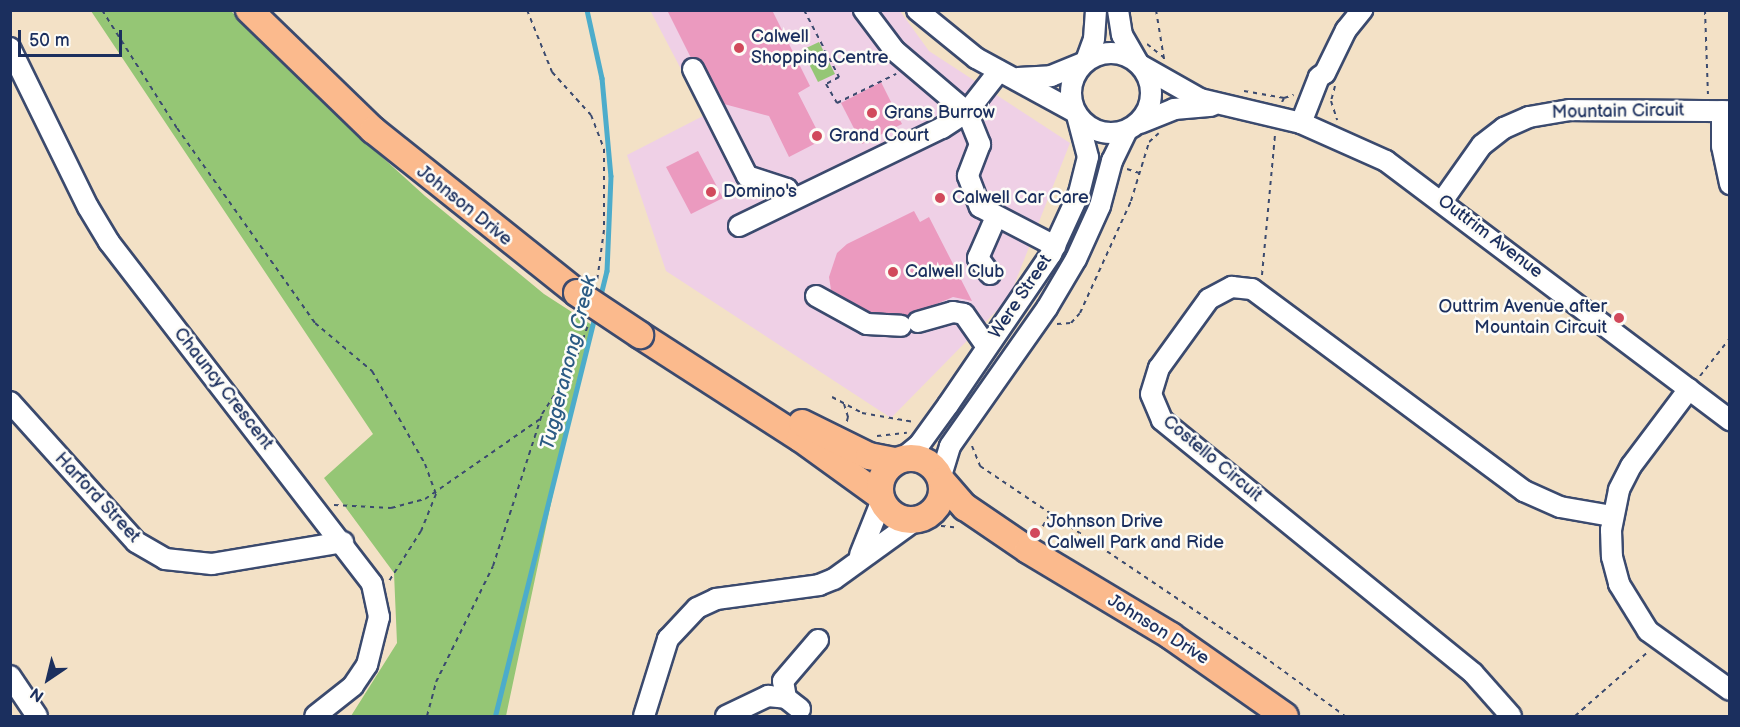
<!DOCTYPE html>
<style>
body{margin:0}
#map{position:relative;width:1740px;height:727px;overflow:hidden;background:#f3e1c6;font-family:"Balsamiq Sans",sans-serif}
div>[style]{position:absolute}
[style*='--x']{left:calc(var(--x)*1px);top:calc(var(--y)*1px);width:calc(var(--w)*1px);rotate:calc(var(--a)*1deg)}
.built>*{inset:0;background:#efd0e6}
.green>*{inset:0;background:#95c675}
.stream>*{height:4.5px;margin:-2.25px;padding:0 2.25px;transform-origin:2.25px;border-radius:2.25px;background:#4caccb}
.building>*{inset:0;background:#eb9abf}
.path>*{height:2px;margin-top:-1px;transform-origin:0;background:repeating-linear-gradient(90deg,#3b4a6e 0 4.5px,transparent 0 9px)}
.roads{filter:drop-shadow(2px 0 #3b4a6e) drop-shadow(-2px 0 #3b4a6e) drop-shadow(0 2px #3b4a6e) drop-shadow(0 -2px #3b4a6e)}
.minor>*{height:20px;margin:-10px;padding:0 10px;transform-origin:10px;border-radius:10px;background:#fff}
.minor>.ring{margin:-10px;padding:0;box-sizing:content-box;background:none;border:20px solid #fff;border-radius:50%}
.major>*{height:26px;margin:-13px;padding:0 13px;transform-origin:13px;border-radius:13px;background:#fbba8d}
.major>.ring{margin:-13px;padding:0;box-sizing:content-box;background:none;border:26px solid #fbba8d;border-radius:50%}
.bridges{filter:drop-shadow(2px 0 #3b4a6e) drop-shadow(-2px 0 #3b4a6e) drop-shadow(0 2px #3b4a6e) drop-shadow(0 -2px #3b4a6e)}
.major-bridge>*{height:26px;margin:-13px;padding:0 13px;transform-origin:13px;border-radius:13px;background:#fbba8d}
.dots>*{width:16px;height:16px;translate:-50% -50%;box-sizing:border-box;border:3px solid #fdfcf7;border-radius:50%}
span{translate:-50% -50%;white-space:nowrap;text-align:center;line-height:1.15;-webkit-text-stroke:5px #fdfcf7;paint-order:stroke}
.poi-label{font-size:18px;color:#1b2f5e}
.left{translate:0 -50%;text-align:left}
.right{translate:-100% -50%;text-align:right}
.street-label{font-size:18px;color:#1b2f5e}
.water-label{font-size:20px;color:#2c5b84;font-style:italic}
.frame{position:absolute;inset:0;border:12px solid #1b2f5e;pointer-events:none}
.north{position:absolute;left:18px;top:649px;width:60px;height:60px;-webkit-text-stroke:4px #fdfcf7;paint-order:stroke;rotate:215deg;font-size:16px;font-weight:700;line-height:24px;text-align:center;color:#1b2f5e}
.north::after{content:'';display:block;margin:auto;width:21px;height:27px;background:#1b2f5e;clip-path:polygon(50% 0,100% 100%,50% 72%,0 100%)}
.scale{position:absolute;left:18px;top:30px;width:104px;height:27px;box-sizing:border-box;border:3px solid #1b2f5e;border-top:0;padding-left:8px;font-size:18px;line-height:21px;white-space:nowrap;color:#1b2f5e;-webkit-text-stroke:4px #fdfcf7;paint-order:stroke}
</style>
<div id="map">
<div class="built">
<div style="clip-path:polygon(650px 10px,900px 11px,929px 51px,1070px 143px,1009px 298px,891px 418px,666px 271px,627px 155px,705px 115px)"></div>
</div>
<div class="green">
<div style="clip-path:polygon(91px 11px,231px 11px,328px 108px,425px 196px,544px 294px,592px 325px,576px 385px,506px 716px,351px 716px,397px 643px,394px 573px,324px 478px,373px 434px)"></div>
<div style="clip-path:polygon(819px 42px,835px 74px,818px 82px,802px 50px)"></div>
</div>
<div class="stream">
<div style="--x:587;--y:10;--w:70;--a:77.6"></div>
<div style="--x:602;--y:78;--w:98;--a:84.8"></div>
<div style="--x:611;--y:176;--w:95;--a:92.4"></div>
<div style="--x:607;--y:271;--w:29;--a:104"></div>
<div style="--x:495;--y:716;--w:413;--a:-76"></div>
</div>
<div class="building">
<div style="clip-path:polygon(667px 10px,772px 10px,810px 86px,798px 93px,822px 140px,789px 157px,769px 116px,724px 104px,703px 63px,691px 58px)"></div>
<div style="clip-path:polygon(881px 82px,902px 124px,862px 144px,841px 103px)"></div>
<div style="clip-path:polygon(698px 151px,723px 198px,691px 214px,666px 167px)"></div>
<div style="clip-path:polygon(914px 211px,920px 222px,929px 217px,972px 301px,953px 297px,908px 316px,870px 312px,831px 290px,829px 277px,837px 253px,847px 244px)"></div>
</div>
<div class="path">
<div style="--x:102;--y:10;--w:140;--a:57.6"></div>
<div style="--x:177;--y:128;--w:239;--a:54.7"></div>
<div style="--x:315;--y:323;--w:75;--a:40.1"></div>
<div style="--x:372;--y:371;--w:107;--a:60.3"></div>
<div style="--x:425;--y:464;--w:32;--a:70"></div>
<div style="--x:436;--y:494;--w:40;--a:112"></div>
<div style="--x:421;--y:531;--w:59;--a:122.6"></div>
<div style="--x:527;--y:10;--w:67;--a:68"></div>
<div style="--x:552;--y:72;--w:58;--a:47.8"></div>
<div style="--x:591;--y:115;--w:36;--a:69"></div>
<div style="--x:604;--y:149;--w:81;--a:90"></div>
<div style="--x:604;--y:230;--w:51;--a:97.8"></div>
<div style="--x:804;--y:10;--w:76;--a:62.4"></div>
<div style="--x:839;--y:77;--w:15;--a:152"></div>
<div style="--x:826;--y:84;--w:22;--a:60"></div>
<div style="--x:837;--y:103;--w:66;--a:-26.2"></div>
<div style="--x:1156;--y:10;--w:50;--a:80.7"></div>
<div style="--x:1705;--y:10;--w:84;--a:88"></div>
<div style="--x:1147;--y:44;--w:22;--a:39"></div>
<div style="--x:1335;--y:86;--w:16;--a:105"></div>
<div style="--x:1331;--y:101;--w:20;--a:72"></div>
<div style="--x:1244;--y:91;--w:41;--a:9.9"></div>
<div style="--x:1282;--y:102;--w:4;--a:-63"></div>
<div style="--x:1284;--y:98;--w:10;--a:-17"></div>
<div style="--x:1127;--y:169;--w:13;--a:18"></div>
<div style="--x:1262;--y:275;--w:141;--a:-84.7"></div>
<div style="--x:1057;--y:324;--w:14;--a:-4"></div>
<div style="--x:1071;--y:323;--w:13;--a:-48"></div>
<div style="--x:1080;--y:313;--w:123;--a:-65.5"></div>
<div style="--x:1131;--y:201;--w:62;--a:-73"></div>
<div style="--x:1149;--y:142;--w:13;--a:-42"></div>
<div style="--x:1700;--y:376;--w:48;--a:-51.7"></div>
<div style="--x:832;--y:397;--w:34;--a:28"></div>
<div style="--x:862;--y:413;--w:53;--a:9.8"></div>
<div style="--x:844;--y:404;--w:14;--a:73"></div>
<div style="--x:848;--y:417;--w:7;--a:106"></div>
<div style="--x:877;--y:436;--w:30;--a:-6"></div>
<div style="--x:972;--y:446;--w:22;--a:68"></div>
<div style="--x:980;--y:466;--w:341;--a:33.9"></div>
<div style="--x:1263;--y:656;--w:102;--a:36.2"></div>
<div style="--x:334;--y:505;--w:57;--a:3"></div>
<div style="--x:391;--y:508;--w:35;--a:-15"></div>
<div style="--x:425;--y:499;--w:140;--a:-34.8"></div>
<div style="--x:932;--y:525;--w:27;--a:6"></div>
<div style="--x:1038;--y:534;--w:21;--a:-59"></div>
<div style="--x:427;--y:716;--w:35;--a:-75"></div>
<div style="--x:436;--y:682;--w:129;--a:-63.8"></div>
<div style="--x:493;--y:566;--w:160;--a:-72.1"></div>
<div style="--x:542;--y:414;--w:59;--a:-56.9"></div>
<div style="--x:574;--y:365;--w:42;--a:-70.7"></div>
<div style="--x:1575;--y:716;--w:98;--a:-41.3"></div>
</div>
<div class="roads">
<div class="minor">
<div style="--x:864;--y:10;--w:51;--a:52.9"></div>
<div style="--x:895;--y:51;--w:94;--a:40.3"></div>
<div style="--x:967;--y:112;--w:35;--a:68"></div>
<div style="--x:980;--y:144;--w:34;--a:111"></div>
<div style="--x:968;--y:176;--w:33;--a:69"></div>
<div style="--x:980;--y:207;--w:85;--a:27.5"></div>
<div style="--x:917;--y:10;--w:76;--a:39.1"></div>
<div style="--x:976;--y:58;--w:113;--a:28.6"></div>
<div style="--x:1118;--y:10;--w:25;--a:81"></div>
<div style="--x:1122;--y:35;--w:32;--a:60"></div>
<div style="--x:10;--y:48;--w:177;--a:63.9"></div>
<div style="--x:88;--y:207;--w:41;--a:59"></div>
<div style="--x:109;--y:242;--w:431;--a:52.4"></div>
<div style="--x:372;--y:584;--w:34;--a:78"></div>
<div style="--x:379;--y:617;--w:49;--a:104"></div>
<div style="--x:367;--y:665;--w:25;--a:124"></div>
<div style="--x:353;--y:686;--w:48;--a:141.7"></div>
<div class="ring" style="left:1071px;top:53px;width:60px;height:60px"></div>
<div style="--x:1086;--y:61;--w:23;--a:-70"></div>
<div style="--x:1094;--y:39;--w:29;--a:-86"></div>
<div style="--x:1140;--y:65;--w:69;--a:29.5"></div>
<div style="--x:1200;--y:99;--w:104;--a:13.4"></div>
<div style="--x:1301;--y:123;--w:93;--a:24.1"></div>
<div style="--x:1386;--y:161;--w:431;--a:37"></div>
<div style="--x:693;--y:69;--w:120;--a:63.2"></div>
<div style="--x:747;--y:176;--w:42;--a:18"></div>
<div style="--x:787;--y:189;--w:11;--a:63"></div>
<div style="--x:1018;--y:78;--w:33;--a:-3"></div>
<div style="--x:1051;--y:76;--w:35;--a:-22"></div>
<div style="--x:1722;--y:111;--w:35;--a:90"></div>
<div style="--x:1722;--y:146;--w:39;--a:78"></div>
<div style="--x:1140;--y:123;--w:37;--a:-22"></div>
<div style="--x:1174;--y:109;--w:38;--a:-5"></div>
<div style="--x:1301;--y:123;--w:49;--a:-68.6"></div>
<div style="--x:1319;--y:77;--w:7;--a:-34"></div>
<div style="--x:1325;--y:73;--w:48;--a:-64"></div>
<div style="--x:1346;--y:30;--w:26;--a:-51"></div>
<div style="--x:1443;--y:200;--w:67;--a:-54.7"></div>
<div style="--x:1482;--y:145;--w:28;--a:-38"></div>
<div style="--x:1504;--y:128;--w:27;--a:-24"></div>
<div style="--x:1529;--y:117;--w:42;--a:-9.7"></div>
<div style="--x:1570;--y:110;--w:160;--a:0.4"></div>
<div style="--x:739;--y:226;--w:225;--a:-25.8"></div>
<div style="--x:942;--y:128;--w:30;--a:-33"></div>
<div style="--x:967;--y:112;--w:52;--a:-52"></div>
<div style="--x:990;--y:274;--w:20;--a:-127"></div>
<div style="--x:978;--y:258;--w:45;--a:-66.3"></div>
<div style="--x:816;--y:296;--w:58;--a:28.8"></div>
<div style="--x:867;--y:324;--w:34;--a:3"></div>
<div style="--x:918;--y:322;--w:36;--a:-16"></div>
<div style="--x:953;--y:312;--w:11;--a:10"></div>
<div style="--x:964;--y:314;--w:40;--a:55.1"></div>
<div style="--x:1689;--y:389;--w:96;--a:127"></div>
<div style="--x:1631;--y:466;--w:27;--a:117"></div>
<div style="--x:1619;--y:490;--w:41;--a:101.3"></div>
<div style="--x:1611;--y:530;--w:27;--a:88"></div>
<div style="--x:1612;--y:557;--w:28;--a:75"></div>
<div style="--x:1619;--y:584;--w:55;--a:58.3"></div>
<div style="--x:1648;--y:631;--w:101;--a:35.7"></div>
<div style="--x:10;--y:402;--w:188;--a:48"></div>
<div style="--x:136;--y:542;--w:34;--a:30"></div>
<div style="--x:165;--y:559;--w:47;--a:6.1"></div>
<div style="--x:212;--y:564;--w:133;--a:-9.5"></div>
<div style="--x:903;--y:458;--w:21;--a:-39"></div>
<div style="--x:919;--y:445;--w:49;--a:-54.1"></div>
<div style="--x:948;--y:405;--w:183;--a:-55.7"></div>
<div style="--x:1051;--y:254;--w:67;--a:-65.3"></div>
<div style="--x:1079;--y:193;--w:37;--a:-76"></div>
<div style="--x:1088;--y:157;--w:43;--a:-104.7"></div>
<div style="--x:940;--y:479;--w:34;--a:-73"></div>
<div style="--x:950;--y:446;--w:169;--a:-54.9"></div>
<div style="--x:1047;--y:308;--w:57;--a:-59.4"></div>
<div style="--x:1076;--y:259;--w:58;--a:-65.6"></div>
<div style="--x:1100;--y:206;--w:47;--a:-75.1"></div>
<div style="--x:1112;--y:161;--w:34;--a:-64"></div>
<div style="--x:860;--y:555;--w:59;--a:-68.2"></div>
<div style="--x:10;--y:676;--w:48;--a:56"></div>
<div style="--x:800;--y:709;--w:18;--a:-142"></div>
<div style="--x:786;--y:698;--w:17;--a:-100"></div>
<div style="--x:783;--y:681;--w:54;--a:-49.5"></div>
<div style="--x:644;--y:716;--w:81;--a:-72.7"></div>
<div style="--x:668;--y:639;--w:42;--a:-46.9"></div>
<div style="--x:697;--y:608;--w:21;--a:-25"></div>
<div style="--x:716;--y:599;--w:104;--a:-7.7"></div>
<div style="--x:819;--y:585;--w:16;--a:-22"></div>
<div style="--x:834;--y:579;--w:102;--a:-35.9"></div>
<div style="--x:726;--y:716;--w:47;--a:-25.5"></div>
<div style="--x:768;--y:696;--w:18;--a:6"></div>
<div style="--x:1511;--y:716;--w:57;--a:-131.5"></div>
<div style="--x:1473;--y:673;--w:401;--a:-140.9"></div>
<div style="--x:1162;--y:420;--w:28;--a:-113"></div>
<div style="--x:1151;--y:394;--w:27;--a:-73"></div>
<div style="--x:1159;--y:368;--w:85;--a:-54.1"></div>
<div style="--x:1209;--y:299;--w:26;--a:-28"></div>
<div style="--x:1232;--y:287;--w:20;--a:6"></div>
<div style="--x:1252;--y:289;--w:339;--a:36.6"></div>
<div style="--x:1524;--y:491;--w:39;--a:24"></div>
<div style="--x:1560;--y:507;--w:53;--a:9.8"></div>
</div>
<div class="major">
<div style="--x:249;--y:10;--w:173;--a:44.1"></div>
<div style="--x:373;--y:130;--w:261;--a:38.6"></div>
<div style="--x:640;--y:335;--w:190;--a:32.8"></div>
<div style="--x:800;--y:438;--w:99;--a:35.9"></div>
<div style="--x:802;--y:423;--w:75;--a:26.2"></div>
<div style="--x:869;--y:456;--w:26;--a:11"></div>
<div class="ring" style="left:880px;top:458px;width:36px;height:36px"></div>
<div style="--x:942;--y:481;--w:35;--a:49"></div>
<div style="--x:965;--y:507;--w:76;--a:34.3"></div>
<div style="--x:1028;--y:550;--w:167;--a:31"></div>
<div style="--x:1171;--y:636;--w:139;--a:35.1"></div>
</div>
</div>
<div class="bridges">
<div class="major-bridge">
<div style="--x:577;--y:293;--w:76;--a:33.7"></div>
</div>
</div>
<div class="dots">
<div style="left:739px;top:48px;background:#d1495b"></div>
<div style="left:872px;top:113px;background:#d1495b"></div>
<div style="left:817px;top:136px;background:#d1495b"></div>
<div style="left:711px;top:192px;background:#d1495b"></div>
<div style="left:940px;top:198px;background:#d1495b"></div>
<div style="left:893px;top:272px;background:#d1495b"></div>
<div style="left:1619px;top:318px;background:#d1495b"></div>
<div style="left:1035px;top:533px;background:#d1495b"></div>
</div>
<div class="poi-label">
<span class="left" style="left:751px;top:48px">Calwell<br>Shopping Centre</span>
<span class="left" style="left:884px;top:113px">Grans Burrow</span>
<span class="left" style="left:829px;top:136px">Grand Court</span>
<span class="left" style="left:723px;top:192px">Domino's</span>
<span class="left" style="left:952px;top:198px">Calwell Car Care</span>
<span class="left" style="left:905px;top:272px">Calwell Club</span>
<span class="right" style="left:1607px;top:318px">Outtrim Avenue after<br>Mountain Circuit</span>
<span class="left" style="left:1047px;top:533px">Johnson Drive<br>Calwell Park and Ride</span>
</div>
<div class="street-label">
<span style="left:1618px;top:112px;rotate:-1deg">Mountain Circuit</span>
<span style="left:464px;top:206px;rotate:39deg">Johnson Drive</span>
<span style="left:1490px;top:237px;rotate:37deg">Outtrim Avenue</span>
<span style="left:1021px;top:297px;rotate:-56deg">Were Street</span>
<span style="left:223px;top:389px;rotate:52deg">Chauncy Crescent</span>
<span style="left:1212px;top:459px;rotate:40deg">Costello Circuit</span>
<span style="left:97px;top:498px;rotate:47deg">Harford Street</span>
<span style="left:1158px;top:630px;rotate:32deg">Johnson Drive</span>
</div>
<div class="water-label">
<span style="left:569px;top:363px;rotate:-76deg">Tuggeranong Creek</span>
</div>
<div class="frame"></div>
<div class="north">N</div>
<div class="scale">50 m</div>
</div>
